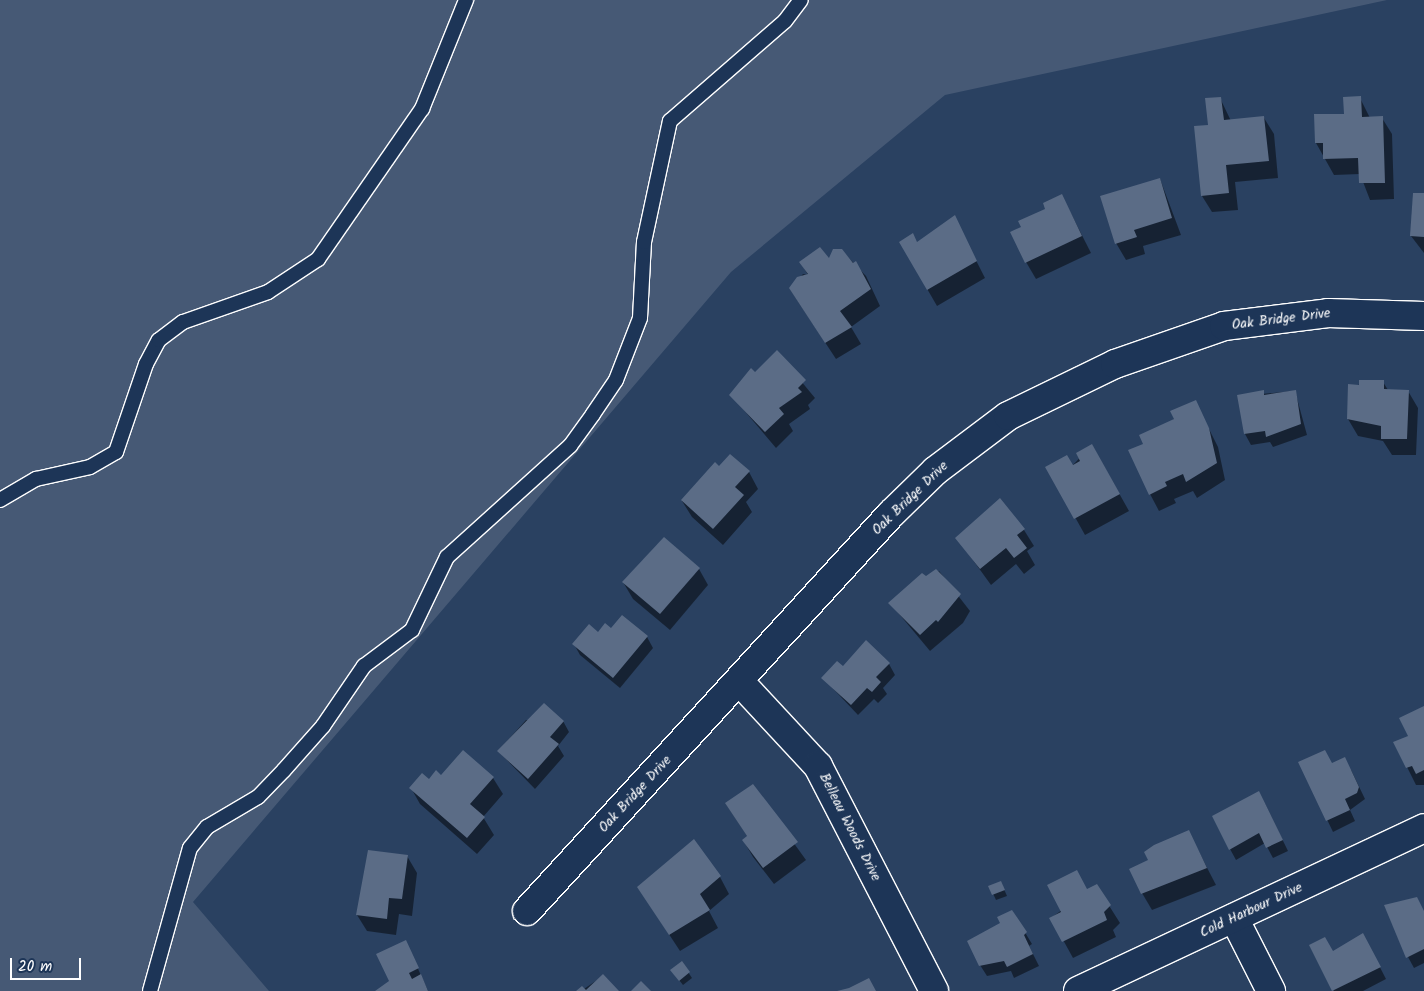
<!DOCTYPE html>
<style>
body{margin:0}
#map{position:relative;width:1424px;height:991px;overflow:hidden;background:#2a4161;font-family:Kalam,sans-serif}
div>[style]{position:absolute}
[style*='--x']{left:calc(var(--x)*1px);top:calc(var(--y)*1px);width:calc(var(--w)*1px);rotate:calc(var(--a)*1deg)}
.green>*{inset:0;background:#465975}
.shadow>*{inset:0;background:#0007}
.building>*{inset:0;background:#5b6c86}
.roads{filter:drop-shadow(1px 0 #fff) drop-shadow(-1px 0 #fff) drop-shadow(0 1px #fff) drop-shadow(0 -1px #fff)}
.service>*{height:14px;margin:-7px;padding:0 7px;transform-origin:7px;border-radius:7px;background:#1d3557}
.minor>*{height:28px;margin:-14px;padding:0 14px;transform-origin:14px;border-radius:14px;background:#1d3557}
span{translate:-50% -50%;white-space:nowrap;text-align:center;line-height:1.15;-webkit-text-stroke:4.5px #1d3557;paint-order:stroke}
.street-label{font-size:14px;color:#fff}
.scale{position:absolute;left:10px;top:958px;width:71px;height:22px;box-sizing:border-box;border:2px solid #fff;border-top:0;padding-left:6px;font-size:15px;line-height:18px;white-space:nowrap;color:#fff;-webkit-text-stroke:4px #1d3557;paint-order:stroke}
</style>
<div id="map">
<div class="green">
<div style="clip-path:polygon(0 0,1387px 0,945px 95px,731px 272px,193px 902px,269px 991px,0 991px)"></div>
</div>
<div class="shadow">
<div style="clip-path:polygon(1220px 98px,1231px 121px,1264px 118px,1274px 134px,1278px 178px,1235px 182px,1238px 210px,1212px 212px,1202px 196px,1209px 126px)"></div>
<div style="clip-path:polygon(1360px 98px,1370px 118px,1382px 118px,1392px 134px,1394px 199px,1370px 200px,1360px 174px,1334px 175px,1316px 143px,1316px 116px,1345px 115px)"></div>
<div style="clip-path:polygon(1160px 179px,1181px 235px,1143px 246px,1145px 254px,1126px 260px,1116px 243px)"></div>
<div style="clip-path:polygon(1424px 195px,1424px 253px,1411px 236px)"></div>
<div style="clip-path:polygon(1062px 196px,1091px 253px,1036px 279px,1026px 262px,1022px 228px)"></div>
<div style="clip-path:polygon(954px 217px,985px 278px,937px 306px,900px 242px,917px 243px)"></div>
<div style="clip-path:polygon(841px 250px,866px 276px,880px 306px,851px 327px,861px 344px,836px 359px,790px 289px,803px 274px,808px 275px,801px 263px,829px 260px)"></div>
<div style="clip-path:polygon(777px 352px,815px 398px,808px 405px,810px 409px,789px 424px,793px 431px,776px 448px,731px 395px)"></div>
<div style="clip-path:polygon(1383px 382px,1388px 390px,1408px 391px,1418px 408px,1416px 455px,1392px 455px,1383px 441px,1358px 436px,1348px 419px,1349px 386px)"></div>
<div style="clip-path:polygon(1295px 391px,1307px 435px,1273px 447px,1270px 442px,1251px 445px,1245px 434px,1240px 396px)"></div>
<div style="clip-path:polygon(1195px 401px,1218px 447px,1225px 480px,1197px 498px,1193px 491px,1174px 499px,1176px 503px,1159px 511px,1150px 494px,1145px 444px)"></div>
<div style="clip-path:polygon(1092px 445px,1129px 511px,1085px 535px,1047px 467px,1072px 466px)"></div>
<div style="clip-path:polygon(719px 468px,749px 472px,758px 489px,746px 502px,752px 512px,723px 545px,692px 517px,682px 501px)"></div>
<div style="clip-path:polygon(1024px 530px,1034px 546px,1027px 551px,1035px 565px,1024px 574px,1016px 564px,991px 585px,957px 538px)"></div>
<div style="clip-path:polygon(699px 569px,708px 585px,670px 630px,633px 599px,623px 582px)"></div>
<div style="clip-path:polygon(939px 571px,970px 611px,963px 623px,930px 651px,890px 603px)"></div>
<div style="clip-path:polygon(612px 630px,647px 637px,653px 648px,620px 688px,580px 655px,574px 644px)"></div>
<div style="clip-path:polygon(889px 664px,895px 675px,883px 688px,887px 694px,878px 703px,874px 699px,858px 715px,823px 678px,843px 668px)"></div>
<div style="clip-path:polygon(1424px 707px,1424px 785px,1416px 785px,1395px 743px,1409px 736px)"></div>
<div style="clip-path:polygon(526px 720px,563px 721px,569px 732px,558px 746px,564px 756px,535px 789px,498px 751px)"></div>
<div style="clip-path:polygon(1300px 763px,1351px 770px,1365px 799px,1350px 810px,1355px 821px,1333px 832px)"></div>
<div style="clip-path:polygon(493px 778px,503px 794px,483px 817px,494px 835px,477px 854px,420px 804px,411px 788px,429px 780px)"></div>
<div style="clip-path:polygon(752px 785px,806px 860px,774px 884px,753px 857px,743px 840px,748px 837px,726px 804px)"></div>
<div style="clip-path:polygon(1265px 804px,1288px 851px,1273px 858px,1265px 843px,1236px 860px,1230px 849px)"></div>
<div style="clip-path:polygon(1188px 831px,1216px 885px,1152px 910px,1142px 893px)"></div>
<div style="clip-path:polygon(407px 856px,417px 873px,412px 916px,399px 914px,396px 935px,367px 931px,357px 915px)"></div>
<div style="clip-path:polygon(720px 877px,729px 894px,709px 911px,718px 928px,680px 951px,638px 887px)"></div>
<div style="clip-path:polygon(1096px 885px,1120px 923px,1113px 930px,1116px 937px,1073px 958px,1051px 918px)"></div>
<div style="clip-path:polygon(990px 887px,1003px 887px,1007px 896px,996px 900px)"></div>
<div style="clip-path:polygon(1012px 911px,1032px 944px,1029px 946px,1039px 966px,1014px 978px,1011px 971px,987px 976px,980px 965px)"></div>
<div style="clip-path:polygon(1424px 912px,1424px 963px,1414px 968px,1408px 957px)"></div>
<div style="clip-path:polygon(406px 942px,428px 991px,376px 991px,390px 982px)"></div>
<div style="clip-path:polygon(1310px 946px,1333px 953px,1369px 946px,1386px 979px,1363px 991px,1334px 991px)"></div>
<div style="clip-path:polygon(682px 963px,692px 978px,683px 985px,672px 971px)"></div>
<div style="clip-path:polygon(603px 976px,617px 991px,581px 991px)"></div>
</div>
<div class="building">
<div style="clip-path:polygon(1361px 96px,1362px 117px,1383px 116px,1385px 183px,1359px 183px,1358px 158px,1323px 159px,1323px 143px,1315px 143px,1314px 114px,1344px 114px,1343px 97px)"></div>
<div style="clip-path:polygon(1221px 97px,1224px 120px,1264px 116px,1269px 161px,1226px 165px,1229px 193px,1201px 196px,1194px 126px,1208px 125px,1205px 98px)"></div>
<div style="clip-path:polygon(1160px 178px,1172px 218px,1134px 230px,1137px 237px,1115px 244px,1100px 196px)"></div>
<div style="clip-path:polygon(1413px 193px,1424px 193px,1424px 237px,1410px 236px)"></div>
<div style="clip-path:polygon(1062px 194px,1082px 236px,1025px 263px,1010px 232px,1021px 227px,1018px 221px,1045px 209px,1043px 203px)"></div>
<div style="clip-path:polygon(955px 215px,977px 261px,927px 290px,899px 242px,913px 233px,917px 242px)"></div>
<div style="clip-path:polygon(820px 247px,829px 258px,833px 249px,842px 249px,853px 263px,856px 261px,871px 289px,840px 311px,852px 327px,825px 343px,789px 288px,797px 277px,808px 274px,799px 262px)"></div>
<div style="clip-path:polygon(777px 350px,806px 380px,798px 388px,802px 392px,779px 408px,784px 414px,765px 432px,729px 395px,751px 368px,755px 372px)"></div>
<div style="clip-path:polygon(1359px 380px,1384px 380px,1384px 389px,1409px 390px,1407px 439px,1381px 439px,1381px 426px,1347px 419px,1348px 384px,1359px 385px)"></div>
<div style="clip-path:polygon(1264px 390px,1264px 395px,1296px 390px,1301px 424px,1266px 437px,1265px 431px,1244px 434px,1237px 395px)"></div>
<div style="clip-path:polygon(1196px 400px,1209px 428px,1217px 463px,1186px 482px,1183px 474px,1165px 482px,1167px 486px,1149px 495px,1128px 450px,1143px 444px,1139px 435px,1174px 419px,1170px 411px)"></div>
<div style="clip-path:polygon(1092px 444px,1120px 494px,1074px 519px,1045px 467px,1067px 455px,1073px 465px,1080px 461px,1076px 453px)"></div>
<div style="clip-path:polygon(730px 454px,750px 471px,735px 487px,744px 495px,713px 529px,681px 500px,715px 462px,719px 466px)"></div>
<div style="clip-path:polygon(1000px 498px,1025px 529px,1017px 535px,1027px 548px,1014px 558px,1006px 548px,980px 569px,955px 538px)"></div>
<div style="clip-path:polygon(664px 537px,700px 568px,660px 614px,622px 582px)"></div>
<div style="clip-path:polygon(936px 569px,961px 594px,938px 622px,936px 620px,920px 635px,888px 603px,922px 573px,926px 576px)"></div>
<div style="clip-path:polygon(622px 615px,648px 636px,613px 678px,572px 644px,589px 624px,598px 632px,605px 623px,611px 628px)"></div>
<div style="clip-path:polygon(866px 640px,890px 663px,876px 677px,881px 682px,872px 692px,867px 688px,851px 705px,821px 678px,837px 661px,843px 666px)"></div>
<div style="clip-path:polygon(544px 703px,564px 721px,550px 737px,559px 744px,528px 779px,497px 751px)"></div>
<div style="clip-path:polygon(1424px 706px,1424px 770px,1416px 774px,1412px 766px,1406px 768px,1393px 742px,1408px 736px,1399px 718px)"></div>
<div style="clip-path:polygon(463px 750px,494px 777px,470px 804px,485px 817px,467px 838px,409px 788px,422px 773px,429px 779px,436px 770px,441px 775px)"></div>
<div style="clip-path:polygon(1325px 750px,1332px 763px,1345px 757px,1359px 787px,1357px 793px,1345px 799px,1350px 810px,1326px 821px,1298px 762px)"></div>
<div style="clip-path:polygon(753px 784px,798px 842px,763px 868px,742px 840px,747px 836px,725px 803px)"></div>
<div style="clip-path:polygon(1259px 791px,1283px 840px,1266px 848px,1259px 833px,1229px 850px,1212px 816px)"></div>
<div style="clip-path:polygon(1189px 830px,1207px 868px,1141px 894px,1129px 869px,1148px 860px,1144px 852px,1154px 845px)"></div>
<div style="clip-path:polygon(694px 839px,721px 876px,700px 894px,710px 910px,669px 935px,637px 887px)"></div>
<div style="clip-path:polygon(368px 850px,408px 855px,402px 899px,389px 898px,387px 919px,356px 915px)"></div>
<div style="clip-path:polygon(1077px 870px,1087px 889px,1097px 884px,1111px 905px,1104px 912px,1107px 920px,1062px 942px,1049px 918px,1061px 912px,1047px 885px)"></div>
<div style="clip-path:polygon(1001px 881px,1005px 890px,992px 895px,988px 886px)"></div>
<div style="clip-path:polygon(1417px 897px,1424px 911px,1424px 949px,1406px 958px,1384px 905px)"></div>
<div style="clip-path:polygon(1012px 910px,1027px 932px,1024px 935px,1033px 954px,1007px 967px,1004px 961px,979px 966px,967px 941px,1000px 923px,997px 917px)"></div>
<div style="clip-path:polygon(1363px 933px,1381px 967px,1332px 991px,1309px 945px,1325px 937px,1333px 951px)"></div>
<div style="clip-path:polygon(406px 940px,419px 968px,409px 973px,412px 979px,421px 974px,428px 991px,375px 991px,389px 981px,376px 954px)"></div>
<div style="clip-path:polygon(682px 961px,690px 972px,679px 981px,670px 970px)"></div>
<div style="clip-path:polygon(603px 974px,619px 991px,576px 991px,582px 986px,586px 990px)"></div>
<div style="clip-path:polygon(869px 978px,876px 991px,837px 991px,849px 988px)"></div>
<div style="clip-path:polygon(641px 981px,651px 991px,631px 991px)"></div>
</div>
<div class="roads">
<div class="service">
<div style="--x:0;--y:500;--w:42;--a:-30.3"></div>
<div style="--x:36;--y:479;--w:55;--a:-12.5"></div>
<div style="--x:90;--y:467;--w:30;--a:-30"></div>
<div style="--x:116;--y:452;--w:93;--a:-71.2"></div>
<div style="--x:146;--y:364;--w:27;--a:-62"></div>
<div style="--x:159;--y:340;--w:30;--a:-37"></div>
<div style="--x:183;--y:322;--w:90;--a:-19.4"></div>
<div style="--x:268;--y:292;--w:60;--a:-33.4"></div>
<div style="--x:318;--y:259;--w:183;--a:-55.3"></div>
<div style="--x:422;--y:109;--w:118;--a:-68"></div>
<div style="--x:150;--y:991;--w:148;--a:-74.4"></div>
<div style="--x:190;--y:848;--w:27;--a:-51"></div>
<div style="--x:207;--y:827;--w:59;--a:-30.5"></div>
<div style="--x:258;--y:797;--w:37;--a:-46"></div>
<div style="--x:284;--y:770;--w:59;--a:-48.4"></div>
<div style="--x:323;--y:726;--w:73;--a:-55.7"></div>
<div style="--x:364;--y:666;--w:60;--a:-36.9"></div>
<div style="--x:412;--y:630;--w:81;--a:-64.4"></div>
<div style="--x:447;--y:557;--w:166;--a:-42.1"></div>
<div style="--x:570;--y:446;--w:39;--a:-54"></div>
<div style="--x:593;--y:414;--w:41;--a:-55.9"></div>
<div style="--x:616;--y:380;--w:66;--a:-68.8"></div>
<div style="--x:640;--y:318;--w:76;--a:-87"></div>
<div style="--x:644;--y:242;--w:124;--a:-77.9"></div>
<div style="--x:670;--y:121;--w:152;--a:-41"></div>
<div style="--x:785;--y:21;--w:26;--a:-53"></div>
</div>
<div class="minor">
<div style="--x:739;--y:681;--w:116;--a:47.1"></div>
<div style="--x:818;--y:766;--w:253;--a:62.7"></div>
<div style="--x:527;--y:911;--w:539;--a:-47.48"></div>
<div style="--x:891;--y:514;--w:62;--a:-44.3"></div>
<div style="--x:935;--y:471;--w:91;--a:-37"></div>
<div style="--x:1008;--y:416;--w:119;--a:-25.9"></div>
<div style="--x:1115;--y:364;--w:115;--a:-19.2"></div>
<div style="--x:1224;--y:326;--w:105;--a:-7.1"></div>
<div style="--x:1328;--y:313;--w:96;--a:1.8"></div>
<div style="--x:1234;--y:918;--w:82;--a:63.1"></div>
<div style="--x:1078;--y:991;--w:382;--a:-25.2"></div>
</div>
</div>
<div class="street-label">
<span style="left:1281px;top:319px;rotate:-7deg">Oak Bridge Drive</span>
<span style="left:910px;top:498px;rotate:-44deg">Oak Bridge Drive</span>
<span style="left:635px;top:794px;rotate:-47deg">Oak Bridge Drive</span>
<span style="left:850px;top:827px;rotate:63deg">Belleau Woods Drive</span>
<span style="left:1251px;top:910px;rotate:-25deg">Cold Harbour Drive</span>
</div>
<div class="scale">20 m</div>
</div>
